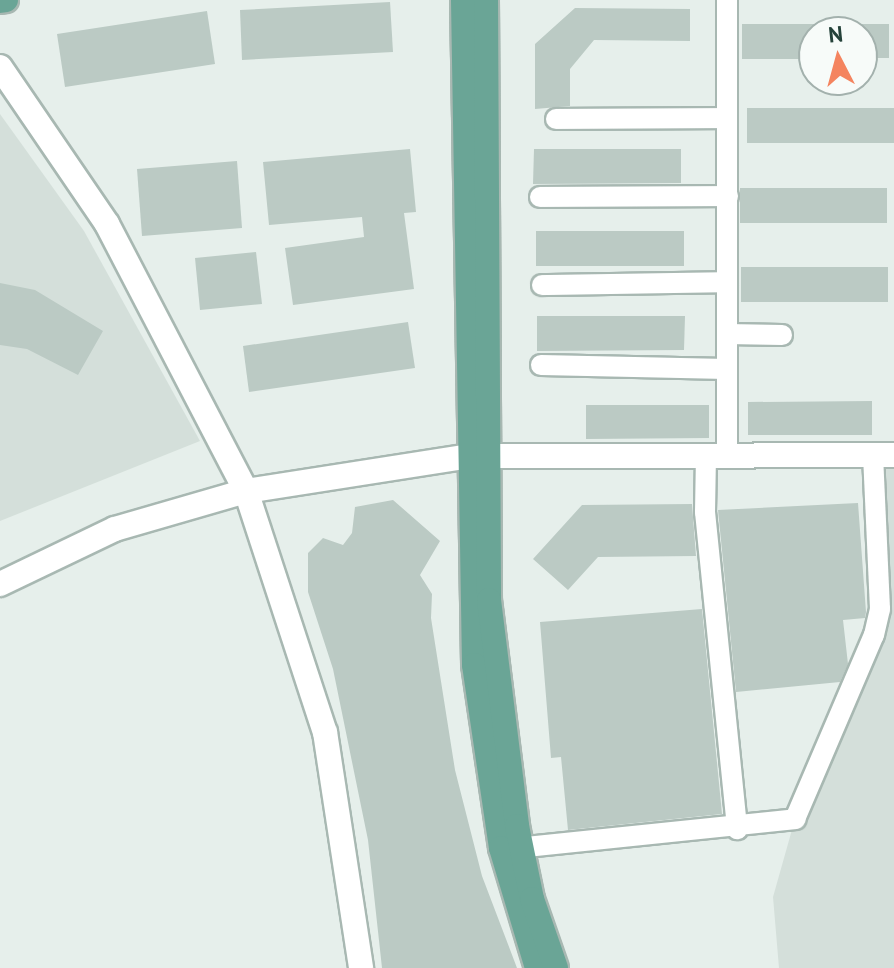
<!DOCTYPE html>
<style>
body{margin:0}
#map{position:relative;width:894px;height:968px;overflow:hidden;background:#e6efeb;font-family:"PT Sans",sans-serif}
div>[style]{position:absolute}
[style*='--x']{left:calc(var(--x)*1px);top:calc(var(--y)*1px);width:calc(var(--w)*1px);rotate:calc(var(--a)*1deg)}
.built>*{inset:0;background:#d4dfda}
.building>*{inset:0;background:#bbcac4}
.roads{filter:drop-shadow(2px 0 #a8b8b2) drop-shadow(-2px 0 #a8b8b2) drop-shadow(0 2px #a8b8b2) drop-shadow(0 -2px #a8b8b2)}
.street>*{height:20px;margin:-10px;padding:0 10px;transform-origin:10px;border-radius:10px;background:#fff}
.secondary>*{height:24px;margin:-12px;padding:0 12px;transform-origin:12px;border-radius:12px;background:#fff}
.primary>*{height:24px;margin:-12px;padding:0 12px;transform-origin:12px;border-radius:12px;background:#6aa596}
span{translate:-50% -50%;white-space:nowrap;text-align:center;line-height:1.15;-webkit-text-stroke:8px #f7fbf9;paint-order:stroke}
.north{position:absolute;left:798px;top:16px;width:80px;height:80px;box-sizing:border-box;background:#f7fbf9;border:2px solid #a3b1ad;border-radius:50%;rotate:354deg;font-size:22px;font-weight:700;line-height:32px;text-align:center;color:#24423a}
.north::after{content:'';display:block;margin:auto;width:28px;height:36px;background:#f4845f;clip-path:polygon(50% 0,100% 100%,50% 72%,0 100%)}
</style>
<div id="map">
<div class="built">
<div style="clip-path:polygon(0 114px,84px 231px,200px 441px,0 521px)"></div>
<div style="clip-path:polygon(873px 455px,894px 455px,894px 968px,779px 968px,773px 897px,795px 819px,874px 635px)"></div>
</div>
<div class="building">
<div style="clip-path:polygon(390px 2px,393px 52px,242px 60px,240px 10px)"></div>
<div style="clip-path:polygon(575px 8px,690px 9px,690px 41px,594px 40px,570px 69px,570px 106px,535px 109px,535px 44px)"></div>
<div style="clip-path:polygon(207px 11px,215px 64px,65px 87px,57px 34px)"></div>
<div style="clip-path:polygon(742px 24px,814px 24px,814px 59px,742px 59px)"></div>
<div style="clip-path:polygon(862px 24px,889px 24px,889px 58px,862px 58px)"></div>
<div style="clip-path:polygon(747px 108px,894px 108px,894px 143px,747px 143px)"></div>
<div style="clip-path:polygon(410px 149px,416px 212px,404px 213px,414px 289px,293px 305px,285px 248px,364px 237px,362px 217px,269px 225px,263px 162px)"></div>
<div style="clip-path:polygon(534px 149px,681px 149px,681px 183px,533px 184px)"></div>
<div style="clip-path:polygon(237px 161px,242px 228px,142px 236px,137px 169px)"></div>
<div style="clip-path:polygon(740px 188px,887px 188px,887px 223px,740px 223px)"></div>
<div style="clip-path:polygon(536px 231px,684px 231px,684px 266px,536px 266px)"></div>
<div style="clip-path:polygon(256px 252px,262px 304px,200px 310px,195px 258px)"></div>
<div style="clip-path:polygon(741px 267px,888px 267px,888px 302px,741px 302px)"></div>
<div style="clip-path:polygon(0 283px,35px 290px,103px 331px,78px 375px,27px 349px,0 345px)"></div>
<div style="clip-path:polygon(537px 316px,685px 316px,684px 350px,537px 351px)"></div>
<div style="clip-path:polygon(408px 322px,415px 368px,249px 392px,243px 346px)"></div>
<div style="clip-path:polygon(872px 401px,872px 435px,748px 435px,748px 402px)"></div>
<div style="clip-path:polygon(586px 405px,709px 405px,709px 438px,586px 439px)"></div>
<div style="clip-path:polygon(393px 500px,440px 541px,420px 575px,432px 594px,431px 618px,455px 770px,482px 876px,517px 968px,382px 968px,368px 840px,333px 669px,308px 592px,308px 553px,323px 538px,343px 545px,352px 533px,355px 507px)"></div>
<div style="clip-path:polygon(858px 503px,866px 612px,865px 618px,843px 620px,848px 664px,840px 682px,736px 692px,718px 510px)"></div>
<div style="clip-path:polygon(692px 504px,696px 556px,598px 557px,568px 590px,533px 559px,582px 505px)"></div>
<div style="clip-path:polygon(702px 609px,722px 814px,568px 830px,561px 757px,551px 758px,540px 622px)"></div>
</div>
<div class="roads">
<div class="street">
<div style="--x:727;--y:0;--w:455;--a:90"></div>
<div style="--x:556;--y:119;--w:171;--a:-0.3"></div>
<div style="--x:540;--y:197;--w:188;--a:-0.3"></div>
<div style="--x:542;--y:285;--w:185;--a:-0.9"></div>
<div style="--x:727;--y:334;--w:55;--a:1"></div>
<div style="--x:541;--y:365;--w:186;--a:1.2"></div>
<div style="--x:706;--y:455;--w:57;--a:91"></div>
<div style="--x:705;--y:512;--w:319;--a:84.2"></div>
<div style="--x:507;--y:849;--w:290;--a:-5.9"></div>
<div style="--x:795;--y:819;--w:200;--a:-66.8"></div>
<div style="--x:874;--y:635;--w:27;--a:-77"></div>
<div style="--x:880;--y:609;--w:154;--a:-92.6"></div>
</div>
<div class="secondary">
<div style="--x:0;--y:67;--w:190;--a:55.7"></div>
<div style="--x:107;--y:224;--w:301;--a:62.5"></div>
<div style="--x:246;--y:491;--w:254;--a:71.9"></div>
<div style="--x:325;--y:732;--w:239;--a:81.3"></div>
<div style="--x:0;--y:584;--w:127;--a:-25.6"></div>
<div style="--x:115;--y:529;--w:136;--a:-16.2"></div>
<div style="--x:246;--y:491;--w:227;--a:-8.9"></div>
<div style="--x:470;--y:456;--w:424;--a:-0.1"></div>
</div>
<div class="primary">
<div style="--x:463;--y:0;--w:665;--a:89.05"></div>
<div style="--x:474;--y:665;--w:185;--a:81.6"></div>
<div style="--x:501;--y:848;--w:125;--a:73.3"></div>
<div style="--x:486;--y:0;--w:600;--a:89.71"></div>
<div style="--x:489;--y:600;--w:228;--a:82.9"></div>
<div style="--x:517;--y:826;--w:75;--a:78.4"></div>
<div style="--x:532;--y:899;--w:73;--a:70.8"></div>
<div style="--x:0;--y:1;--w:6;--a:-9"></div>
</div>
</div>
<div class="north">N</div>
</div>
